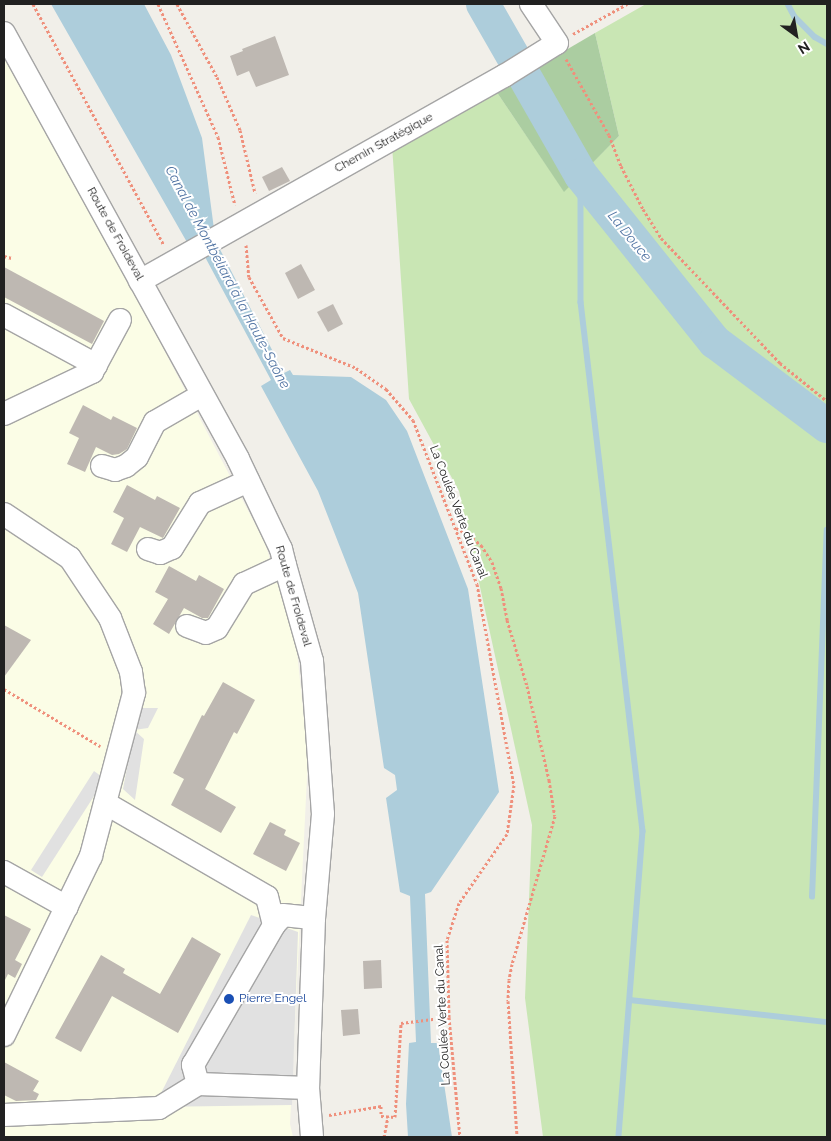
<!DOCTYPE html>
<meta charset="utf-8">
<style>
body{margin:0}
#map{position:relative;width:831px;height:1141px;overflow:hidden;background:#f1efe9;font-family:Raleway,sans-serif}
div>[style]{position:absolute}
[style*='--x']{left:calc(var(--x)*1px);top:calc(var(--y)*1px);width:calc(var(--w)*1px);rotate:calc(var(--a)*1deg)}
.education>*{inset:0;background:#fbfde6}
.grass>*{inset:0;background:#c9e6b4}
.forest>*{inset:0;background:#abcda1}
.parking>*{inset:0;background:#e1e1e1}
.water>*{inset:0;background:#adcddb}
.stream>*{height:5.5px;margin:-2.75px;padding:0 2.75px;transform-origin:2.75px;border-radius:2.75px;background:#adcddb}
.river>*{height:34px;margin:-17px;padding:0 17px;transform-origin:17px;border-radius:17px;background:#adcddb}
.building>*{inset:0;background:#beb8b2}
.path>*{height:3px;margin-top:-1.5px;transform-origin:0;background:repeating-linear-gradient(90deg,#ef907c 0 2.5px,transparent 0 5px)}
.roads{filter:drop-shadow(1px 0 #a5a5a5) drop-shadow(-1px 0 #a5a5a5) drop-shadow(0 1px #a5a5a5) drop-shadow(0 -1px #a5a5a5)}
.minor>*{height:22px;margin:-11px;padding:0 11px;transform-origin:11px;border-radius:11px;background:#fff}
.dots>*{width:14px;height:14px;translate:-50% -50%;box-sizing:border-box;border:2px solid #fff;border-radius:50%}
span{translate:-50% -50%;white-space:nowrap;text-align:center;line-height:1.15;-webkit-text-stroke:4px #fff;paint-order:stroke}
.street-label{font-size:12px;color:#212121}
.transit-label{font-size:12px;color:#164399}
.left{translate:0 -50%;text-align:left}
.water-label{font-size:14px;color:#5174a3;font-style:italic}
.frame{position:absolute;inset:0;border:5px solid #212121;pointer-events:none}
.north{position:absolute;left:771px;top:10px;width:50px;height:50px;-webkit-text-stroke:4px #fff;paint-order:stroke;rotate:148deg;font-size:14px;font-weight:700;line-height:20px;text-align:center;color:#212121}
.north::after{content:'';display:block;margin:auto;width:18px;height:22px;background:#212121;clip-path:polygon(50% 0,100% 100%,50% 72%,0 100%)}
</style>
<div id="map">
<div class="education">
<div style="clip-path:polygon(4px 58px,129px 283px,265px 543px,296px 642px,308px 757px,290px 1124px,293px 1137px,4px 1137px)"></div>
</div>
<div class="grass">
<div style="clip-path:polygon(646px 4px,827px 4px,827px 1137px,543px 1137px,525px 998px,532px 825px,459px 491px,409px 399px,392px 145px,496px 91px,564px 191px,619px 136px,595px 33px)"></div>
</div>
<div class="forest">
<div style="clip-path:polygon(595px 33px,619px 136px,564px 192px,496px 91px)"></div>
</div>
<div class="parking">
<div style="clip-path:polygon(142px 708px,158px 708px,148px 728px,134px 730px,144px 739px,135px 800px,123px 789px,134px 730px)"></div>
<div style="clip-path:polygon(94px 771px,105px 779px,42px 877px,31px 870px)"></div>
<div style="clip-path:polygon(251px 915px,298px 932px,292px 1105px,154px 1107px)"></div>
</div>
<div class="water">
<div style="clip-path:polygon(51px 4px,144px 4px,171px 55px,202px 138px,214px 229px,212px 234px,284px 373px,290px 370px,293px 375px,351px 377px,386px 400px,407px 431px,468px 589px,499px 792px,431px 892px,425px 894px,431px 1043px,438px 1043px,452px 1137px,408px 1137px,406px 1104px,409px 1043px,416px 1042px,410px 896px,400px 892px,386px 798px,397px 790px,395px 775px,384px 768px,358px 593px,318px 491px,261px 386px,271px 380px,197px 242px,188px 244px)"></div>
</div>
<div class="stream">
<div style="--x:788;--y:4;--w:15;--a:62"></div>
<div style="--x:795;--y:17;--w:28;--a:45"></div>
<div style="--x:815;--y:37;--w:14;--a:30"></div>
<div style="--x:581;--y:175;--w:127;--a:90"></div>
<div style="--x:581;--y:302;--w:533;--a:83.32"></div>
<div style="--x:643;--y:831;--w:307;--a:94.5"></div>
<div style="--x:812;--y:897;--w:367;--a:-87.7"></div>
<div style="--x:630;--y:1000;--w:198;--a:6.4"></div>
</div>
<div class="river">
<div style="--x:483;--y:4;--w:197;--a:60.2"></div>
<div style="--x:581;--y:175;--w:214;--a:51.3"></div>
<div style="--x:715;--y:342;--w:140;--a:36.9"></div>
</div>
<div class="building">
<div style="clip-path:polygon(275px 36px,289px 75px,256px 87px,249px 71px,237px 76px,230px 56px,243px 51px,242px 49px)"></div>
<div style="clip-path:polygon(282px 167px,290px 181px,269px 191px,262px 177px)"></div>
<div style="clip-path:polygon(301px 264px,315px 290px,298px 299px,285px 273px)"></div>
<div style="clip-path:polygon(4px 267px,104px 321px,92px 344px,4px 297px)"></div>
<div style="clip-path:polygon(333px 304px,343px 324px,328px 332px,317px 312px)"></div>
<div style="clip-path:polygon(83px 405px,111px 420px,113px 416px,137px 428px,127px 449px,119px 454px,112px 455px,96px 447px,85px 472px,67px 464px,79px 438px,69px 433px)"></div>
<div style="clip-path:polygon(127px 485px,155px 500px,157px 496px,180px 508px,163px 538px,140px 527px,127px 552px,111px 544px,124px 518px,113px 512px)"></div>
<div style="clip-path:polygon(169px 566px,196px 581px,199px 575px,224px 589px,208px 618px,202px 618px,184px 608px,169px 634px,153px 624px,168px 599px,155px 592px)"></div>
<div style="clip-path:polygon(4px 625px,31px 640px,4px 677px)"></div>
<div style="clip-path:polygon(223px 682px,255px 700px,237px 734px,234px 732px,205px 789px,236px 807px,221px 833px,171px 805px,184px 779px,173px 773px,202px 715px,204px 716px)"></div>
<div style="clip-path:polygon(270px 822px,286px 830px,284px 835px,300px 843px,286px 871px,253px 854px)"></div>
<div style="clip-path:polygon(4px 915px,31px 929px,15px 960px,22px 964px,15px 978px,8px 974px,4px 982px)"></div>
<div style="clip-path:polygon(192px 937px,221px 954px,178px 1033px,112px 996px,81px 1052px,55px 1038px,101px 955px,125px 969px,123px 973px,160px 994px)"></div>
<div style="clip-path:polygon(381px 960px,382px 988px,364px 989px,363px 961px)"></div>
<div style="clip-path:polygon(358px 1009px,360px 1034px,343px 1036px,341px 1010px)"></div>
<div style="clip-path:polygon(4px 1062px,39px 1081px,33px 1091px,39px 1094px,36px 1100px,16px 1101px,4px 1095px)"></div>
</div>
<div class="path">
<div style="--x:33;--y:4;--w:274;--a:61.5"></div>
<div style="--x:158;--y:4;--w:146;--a:65.7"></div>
<div style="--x:218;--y:137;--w:70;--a:76"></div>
<div style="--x:177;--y:4;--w:83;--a:61.3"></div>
<div style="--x:217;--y:77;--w:58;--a:66.5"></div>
<div style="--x:240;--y:130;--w:65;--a:76.6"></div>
<div style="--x:573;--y:34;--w:62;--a:-29.1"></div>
<div style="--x:566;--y:59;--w:87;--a:60.5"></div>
<div style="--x:609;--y:135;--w:33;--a:69"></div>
<div style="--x:621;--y:166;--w:48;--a:62.9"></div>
<div style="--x:643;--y:209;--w:34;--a:58"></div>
<div style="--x:661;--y:238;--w:173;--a:46.4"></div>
<div style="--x:780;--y:363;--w:60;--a:39"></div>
<div style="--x:246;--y:245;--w:32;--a:85"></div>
<div style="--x:249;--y:277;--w:70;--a:60.9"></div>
<div style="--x:283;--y:338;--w:79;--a:22.3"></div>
<div style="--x:356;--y:368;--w:37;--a:35"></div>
<div style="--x:386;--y:389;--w:41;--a:48.9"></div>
<div style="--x:413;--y:420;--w:176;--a:68.7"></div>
<div style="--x:477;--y:584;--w:204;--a:79.6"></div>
<div style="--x:514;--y:785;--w:49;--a:98.1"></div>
<div style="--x:507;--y:834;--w:84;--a:124.8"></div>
<div style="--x:459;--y:903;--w:39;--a:108"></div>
<div style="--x:447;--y:940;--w:77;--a:88.5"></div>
<div style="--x:449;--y:1017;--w:121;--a:84.8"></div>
<div style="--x:4;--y:256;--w:8;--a:14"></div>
<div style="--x:456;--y:528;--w:15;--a:28"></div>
<div style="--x:469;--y:535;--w:16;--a:40"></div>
<div style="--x:481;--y:545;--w:20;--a:57"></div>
<div style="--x:492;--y:562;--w:28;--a:71"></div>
<div style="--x:501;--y:588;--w:33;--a:79"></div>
<div style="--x:507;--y:620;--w:69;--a:73.1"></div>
<div style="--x:527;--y:686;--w:97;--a:76.8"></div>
<div style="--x:549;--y:780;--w:36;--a:81"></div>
<div style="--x:555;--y:816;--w:154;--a:106.2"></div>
<div style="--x:512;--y:964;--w:16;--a:101"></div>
<div style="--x:509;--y:980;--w:21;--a:93"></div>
<div style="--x:508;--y:1001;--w:136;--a:86.2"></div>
<div style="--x:4;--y:689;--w:112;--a:30.7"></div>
<div style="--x:329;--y:1115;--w:53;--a:-9.8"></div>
<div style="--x:381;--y:1106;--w:10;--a:90"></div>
<div style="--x:381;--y:1116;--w:14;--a:4"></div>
<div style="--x:395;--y:1117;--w:94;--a:-86.3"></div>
<div style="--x:401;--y:1023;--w:48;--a:-7.1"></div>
<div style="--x:384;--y:1137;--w:21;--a:-79"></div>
</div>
<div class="roads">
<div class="minor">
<div style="--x:4;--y:33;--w:486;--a:61.2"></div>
<div style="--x:238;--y:459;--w:100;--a:64.5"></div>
<div style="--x:281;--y:549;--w:16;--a:76"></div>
<div style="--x:285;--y:565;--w:100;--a:74.3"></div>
<div style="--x:312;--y:661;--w:153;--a:85.9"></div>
<div style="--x:323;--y:814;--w:104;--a:94.9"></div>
<div style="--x:314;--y:918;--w:170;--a:92"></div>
<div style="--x:308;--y:1088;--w:49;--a:85.3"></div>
<div style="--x:140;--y:281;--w:418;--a:-29.4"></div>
<div style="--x:504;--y:76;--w:62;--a:-31.9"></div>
<div style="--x:557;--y:43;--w:47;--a:-123.7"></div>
<div style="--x:4;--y:315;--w:105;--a:28.5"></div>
<div style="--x:4;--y:414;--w:98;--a:-25.5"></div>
<div style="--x:92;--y:372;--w:59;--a:-61.7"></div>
<div style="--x:102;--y:466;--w:14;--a:17"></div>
<div style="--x:115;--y:470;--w:12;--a:-20"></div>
<div style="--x:126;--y:466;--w:14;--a:-39"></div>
<div style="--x:137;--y:457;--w:39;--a:-63"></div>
<div style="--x:155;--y:422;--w:54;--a:-29.9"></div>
<div style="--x:4;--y:514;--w:79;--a:33.7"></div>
<div style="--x:70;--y:558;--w:72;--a:56.3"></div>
<div style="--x:110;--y:618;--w:58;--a:68.7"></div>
<div style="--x:131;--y:672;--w:21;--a:82"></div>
<div style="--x:134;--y:693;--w:169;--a:104.8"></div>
<div style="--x:91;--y:856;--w:199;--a:115.9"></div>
<div style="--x:148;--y:549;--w:13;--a:18"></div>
<div style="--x:160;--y:553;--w:13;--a:-23"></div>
<div style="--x:172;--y:548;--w:53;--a:-58.1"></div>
<div style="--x:200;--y:503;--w:53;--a:-24.6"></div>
<div style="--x:187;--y:626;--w:20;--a:20"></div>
<div style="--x:206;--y:633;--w:12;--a:-24"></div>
<div style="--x:217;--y:628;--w:52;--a:-58.5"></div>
<div style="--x:244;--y:584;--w:45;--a:-24.9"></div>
<div style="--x:105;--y:803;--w:187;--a:30.1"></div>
<div style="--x:267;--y:897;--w:29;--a:76"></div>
<div style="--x:4;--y:872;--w:72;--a:29.1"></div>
<div style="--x:308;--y:1088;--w:110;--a:-177.9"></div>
<div style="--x:198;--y:1084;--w:20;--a:-105"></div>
<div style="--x:193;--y:1065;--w:162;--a:-59.9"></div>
<div style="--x:274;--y:925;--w:13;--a:-48"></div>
<div style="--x:283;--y:915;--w:31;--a:6"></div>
<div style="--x:4;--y:1115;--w:155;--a:-2.6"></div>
<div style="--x:159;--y:1108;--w:46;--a:-31.6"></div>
</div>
</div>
<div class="dots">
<div style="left:229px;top:999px;background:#1a4fb4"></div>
</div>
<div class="street-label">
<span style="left:384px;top:143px;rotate:-29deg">Chemin Stratégique</span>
<span style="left:115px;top:234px;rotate:61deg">Route de Froideval</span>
<span style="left:458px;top:512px;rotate:69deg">La Coulée Verte du Canal</span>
<span style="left:293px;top:596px;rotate:74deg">Route de Froideval</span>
<span style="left:443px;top:1015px;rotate:-93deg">La Coulée Verte du Canal</span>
</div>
<div class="transit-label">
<span class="left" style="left:239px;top:999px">Pierre Engel</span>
</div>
<div class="water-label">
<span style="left:630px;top:236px;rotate:51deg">La Douce</span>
<span style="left:228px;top:277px;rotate:62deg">Canal de Montbéliard à la Haute-Saône</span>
</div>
<div class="frame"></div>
<div class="north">N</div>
</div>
